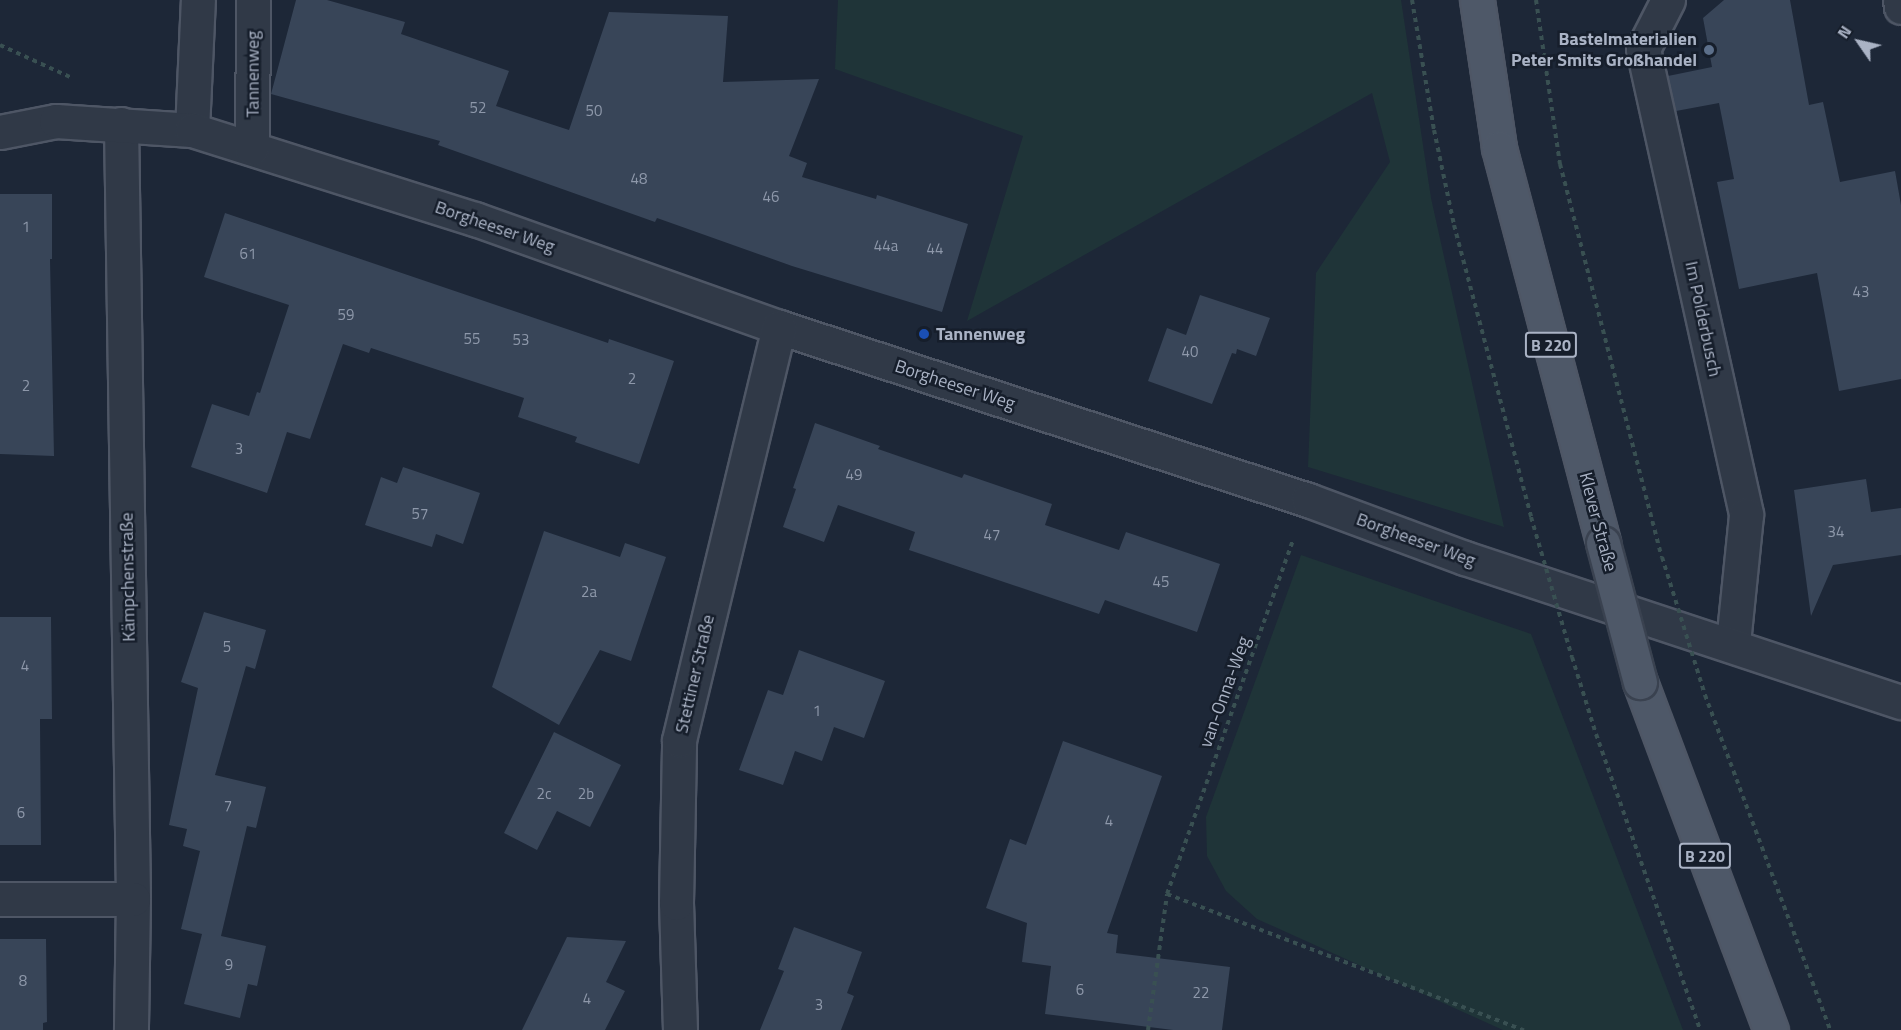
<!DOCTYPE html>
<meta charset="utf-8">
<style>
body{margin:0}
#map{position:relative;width:1901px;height:1030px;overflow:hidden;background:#1d2737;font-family:"Titillium Web",sans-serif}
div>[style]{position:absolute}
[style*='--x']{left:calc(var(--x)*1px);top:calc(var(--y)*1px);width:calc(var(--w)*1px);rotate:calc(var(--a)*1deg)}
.green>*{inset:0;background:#1f3438}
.building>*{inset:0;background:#384558}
.path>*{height:4px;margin-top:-2px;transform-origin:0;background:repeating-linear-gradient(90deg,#395052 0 4.5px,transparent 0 9px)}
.roads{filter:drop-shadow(2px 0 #4e5665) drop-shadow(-2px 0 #4e5665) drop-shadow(0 2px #4e5665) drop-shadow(0 -2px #4e5665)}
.minor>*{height:33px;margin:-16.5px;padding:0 16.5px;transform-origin:16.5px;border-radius:16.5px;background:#303947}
.major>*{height:33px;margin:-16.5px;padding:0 16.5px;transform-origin:16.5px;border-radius:16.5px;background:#4e5868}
.path-bridge>*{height:4px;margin-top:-2px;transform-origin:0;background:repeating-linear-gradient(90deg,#395052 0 4.5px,transparent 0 9px)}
.bridges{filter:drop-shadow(2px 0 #3a4250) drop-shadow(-2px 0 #3a4250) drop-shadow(0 2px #3a4250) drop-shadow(0 -2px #3a4250)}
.major-bridge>*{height:33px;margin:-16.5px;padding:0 16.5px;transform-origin:16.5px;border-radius:16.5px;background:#4e5868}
.dots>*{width:16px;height:16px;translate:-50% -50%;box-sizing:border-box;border:3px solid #161e2b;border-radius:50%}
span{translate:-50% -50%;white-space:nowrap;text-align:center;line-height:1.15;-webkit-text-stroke:5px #161e2b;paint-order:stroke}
.number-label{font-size:15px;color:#8e98aa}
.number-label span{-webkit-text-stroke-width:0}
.shield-label span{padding:2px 4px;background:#161e2b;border:2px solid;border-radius:4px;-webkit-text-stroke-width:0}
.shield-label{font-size:16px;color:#aab3c5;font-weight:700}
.poi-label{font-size:18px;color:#aab3c5;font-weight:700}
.right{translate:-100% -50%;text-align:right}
.left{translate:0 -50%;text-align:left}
.street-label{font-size:18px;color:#aab3c5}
.north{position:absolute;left:1829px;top:12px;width:60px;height:60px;-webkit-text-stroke:4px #161e2b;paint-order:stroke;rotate:304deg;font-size:16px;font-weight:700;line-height:24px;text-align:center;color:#aab3c5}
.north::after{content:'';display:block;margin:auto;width:21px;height:27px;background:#aab3c5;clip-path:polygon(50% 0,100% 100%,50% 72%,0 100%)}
</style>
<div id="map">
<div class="green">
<div style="clip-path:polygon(838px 0,1401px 0,1431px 198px,1504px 527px,1308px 467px,1316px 273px,1390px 162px,1372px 93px,967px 321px,1023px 136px,835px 69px)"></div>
<div style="clip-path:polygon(1301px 555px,1531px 634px,1683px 1030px,1503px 1030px,1257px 919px,1226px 891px,1207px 856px,1206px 817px)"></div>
</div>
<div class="building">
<div style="clip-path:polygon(296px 0,327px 0,405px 22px,401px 34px,509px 71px,496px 106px,569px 130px,609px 12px,728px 16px,723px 82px,819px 79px,789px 156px,807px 163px,802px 177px,876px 199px,877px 195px,968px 224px,942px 312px,792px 266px,657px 218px,655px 222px,438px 145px,440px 141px,271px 94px)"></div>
<div style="clip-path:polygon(1724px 0,1790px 0,1809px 105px,1823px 102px,1840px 182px,1895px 171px,1901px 205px,1901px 379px,1839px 391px,1817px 273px,1739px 289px,1717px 182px,1734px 179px,1719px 103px,1676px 111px,1668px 76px,1712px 67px,1703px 18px)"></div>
<div style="clip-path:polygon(0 194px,52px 194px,52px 259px,50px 259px,54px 456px,0 454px)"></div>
<div style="clip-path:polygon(225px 213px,608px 343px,609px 339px,674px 361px,639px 464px,575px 442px,577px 437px,518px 417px,524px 398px,371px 348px,369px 353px,343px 344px,310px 439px,287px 432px,267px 493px,191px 467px,212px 404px,249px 416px,257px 392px,260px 393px,289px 305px,204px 277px)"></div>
<div style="clip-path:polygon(1200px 295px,1270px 318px,1256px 356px,1237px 349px,1236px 354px,1232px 353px,1212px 404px,1148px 381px,1167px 328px,1186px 335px)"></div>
<div style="clip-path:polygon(815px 423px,880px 446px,878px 449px,962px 478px,964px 474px,1052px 504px,1045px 525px,1119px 550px,1126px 532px,1220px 564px,1197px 632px,1105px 600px,1099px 614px,909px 550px,915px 532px,838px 505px,824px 542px,783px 527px,796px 489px,793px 488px)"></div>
<div style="clip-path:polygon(403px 467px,480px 493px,463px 544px,436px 534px,432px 547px,365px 525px,381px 477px,397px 483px)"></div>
<div style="clip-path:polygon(1866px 479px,1871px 512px,1901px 508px,1901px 555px,1833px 565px,1811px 616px,1794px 490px)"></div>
<div style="clip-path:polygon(544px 531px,620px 557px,625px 543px,666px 557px,631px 661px,600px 650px,559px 725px,492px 687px)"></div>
<div style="clip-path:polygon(204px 612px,266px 630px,255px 669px,246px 666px,215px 775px,266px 787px,256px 828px,247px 826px,221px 936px,266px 946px,257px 986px,248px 984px,240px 1018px,184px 1004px,202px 934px,181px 929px,200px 851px,183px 846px,187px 829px,169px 825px,198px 688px,181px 682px)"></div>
<div style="clip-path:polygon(0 617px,51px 617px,52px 719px,40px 719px,41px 845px,0 845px)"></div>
<div style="clip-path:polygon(799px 650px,885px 681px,864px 738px,834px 727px,822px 761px,795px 751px,783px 785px,739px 770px,768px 690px,783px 695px)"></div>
<div style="clip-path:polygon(554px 732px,621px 765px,590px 827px,557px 811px,537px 850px,504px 833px)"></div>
<div style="clip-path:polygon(1063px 741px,1162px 776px,1107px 933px,1118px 935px,1116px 953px,1230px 967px,1222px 1030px,1173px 1030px,1045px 1014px,1051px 966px,1022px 962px,1027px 923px,986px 908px,1010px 839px,1026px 845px)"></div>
<div style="clip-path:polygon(794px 927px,862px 952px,847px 993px,854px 996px,841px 1030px,760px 1030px,784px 971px,778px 969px)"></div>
<div style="clip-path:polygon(567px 937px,626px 941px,606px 982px,625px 991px,605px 1030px,522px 1030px)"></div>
<div style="clip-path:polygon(0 939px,46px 939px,47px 1022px,43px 1023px,43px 1030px,0 1030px)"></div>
</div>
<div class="path">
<div style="--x:1412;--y:0;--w:132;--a:80.4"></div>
<div style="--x:1434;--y:130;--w:97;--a:78.1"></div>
<div style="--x:1454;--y:225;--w:302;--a:75.2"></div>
<div style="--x:1536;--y:0;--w:166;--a:81.7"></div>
<div style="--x:1560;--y:164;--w:406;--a:75.5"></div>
<div style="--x:0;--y:45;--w:77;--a:24.6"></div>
<div style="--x:1572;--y:657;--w:81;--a:72.7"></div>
<div style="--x:1596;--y:734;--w:314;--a:70.6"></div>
<div style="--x:1705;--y:695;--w:358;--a:69.5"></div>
<div style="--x:1167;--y:894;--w:382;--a:20.9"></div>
<div style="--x:1148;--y:1030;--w:137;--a:-82"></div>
<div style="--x:1167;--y:894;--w:376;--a:-70.4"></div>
</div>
<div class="roads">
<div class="minor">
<div style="--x:1668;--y:0;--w:55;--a:117"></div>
<div style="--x:1643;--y:49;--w:477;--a:77.5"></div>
<div style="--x:1746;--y:515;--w:130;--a:95.8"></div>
<div style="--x:1900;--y:0;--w:7;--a:82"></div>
<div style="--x:121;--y:124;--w:775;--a:89.11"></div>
<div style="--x:133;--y:899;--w:131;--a:90.9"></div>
<div style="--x:192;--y:130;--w:130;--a:-87.4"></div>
<div style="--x:0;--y:132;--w:57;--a:-11.1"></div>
<div style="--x:56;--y:121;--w:136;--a:3.8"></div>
<div style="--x:192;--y:130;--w:297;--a:17.5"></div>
<div style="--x:475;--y:219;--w:323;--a:19.6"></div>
<div style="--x:779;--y:327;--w:557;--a:18.11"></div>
<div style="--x:1308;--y:500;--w:167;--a:20.3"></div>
<div style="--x:1465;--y:558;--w:459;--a:18.3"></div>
<div style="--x:252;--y:148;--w:148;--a:-89.6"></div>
<div style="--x:0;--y:899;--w:133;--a:0"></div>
<div style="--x:680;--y:1030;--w:127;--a:-91.8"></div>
<div style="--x:676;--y:903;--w:163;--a:-88.9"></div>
<div style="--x:679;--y:740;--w:425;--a:-76.4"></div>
</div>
<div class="major">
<div style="--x:1477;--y:0;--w:150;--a:81.5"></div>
<div style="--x:1499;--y:148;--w:408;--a:75.2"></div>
<div style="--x:1640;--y:682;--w:372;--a:69.4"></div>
</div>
</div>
<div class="path-bridge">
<div style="--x:1531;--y:517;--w:146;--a:73.7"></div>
<div style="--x:1662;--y:557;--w:145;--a:72.7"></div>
</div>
<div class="bridges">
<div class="major-bridge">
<div style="--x:1603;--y:543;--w:144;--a:75.1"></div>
</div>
</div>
<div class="dots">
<div style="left:1709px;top:50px;background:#5c6f8a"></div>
<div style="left:924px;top:334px;background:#1a4fb4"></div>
</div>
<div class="number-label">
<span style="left:478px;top:108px">52</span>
<span style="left:594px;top:111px">50</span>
<span style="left:639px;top:179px">48</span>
<span style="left:771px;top:197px">46</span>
<span style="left:26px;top:227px">1</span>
<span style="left:886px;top:246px">44a</span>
<span style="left:935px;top:249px">44</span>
<span style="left:248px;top:254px">61</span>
<span style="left:1861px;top:292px">43</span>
<span style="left:346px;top:315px">59</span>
<span style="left:472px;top:339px">55</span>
<span style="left:521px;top:340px">53</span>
<span style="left:1190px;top:352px">40</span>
<span style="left:632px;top:379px">2</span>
<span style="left:26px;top:386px">2</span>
<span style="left:239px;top:449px">3</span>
<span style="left:854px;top:475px">49</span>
<span style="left:420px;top:514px">57</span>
<span style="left:1836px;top:532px">34</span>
<span style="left:992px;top:535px">47</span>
<span style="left:1161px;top:582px">45</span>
<span style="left:589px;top:592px">2a</span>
<span style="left:227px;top:647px">5</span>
<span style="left:25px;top:666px">4</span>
<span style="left:817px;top:711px">1</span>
<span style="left:544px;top:794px">2c</span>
<span style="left:586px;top:794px">2b</span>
<span style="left:228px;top:806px">7</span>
<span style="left:21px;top:813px">6</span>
<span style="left:1109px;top:821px">4</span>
<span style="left:229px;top:965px">9</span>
<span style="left:23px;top:981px">8</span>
<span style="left:1080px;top:990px">6</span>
<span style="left:1201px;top:993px">22</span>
<span style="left:587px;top:999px">4</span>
<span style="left:819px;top:1005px">3</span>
</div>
<div class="shield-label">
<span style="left:1551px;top:345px">B 220</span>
<span style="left:1705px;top:856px">B 220</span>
</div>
<div class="poi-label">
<span class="right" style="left:1697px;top:50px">Bastelmaterialien<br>Peter Smits Großhandel</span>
<span class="left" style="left:936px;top:334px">Tannenweg</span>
</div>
<div class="street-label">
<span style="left:253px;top:74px;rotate:-90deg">Tannenweg</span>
<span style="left:495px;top:227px;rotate:19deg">Borgheeser Weg</span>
<span style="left:1703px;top:319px;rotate:78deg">Im Polderbusch</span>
<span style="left:955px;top:385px;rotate:18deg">Borgheeser Weg</span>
<span style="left:1598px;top:522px;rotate:75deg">Klever Straße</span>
<span style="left:1416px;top:540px;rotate:20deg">Borgheeser Weg</span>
<span style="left:128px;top:577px;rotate:-91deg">Kämpchenstraße</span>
<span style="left:695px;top:674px;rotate:-77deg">Stettiner Straße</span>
<span style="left:1225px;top:692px;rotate:-70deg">van-Onna-Weg</span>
</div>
<div class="north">N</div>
</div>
